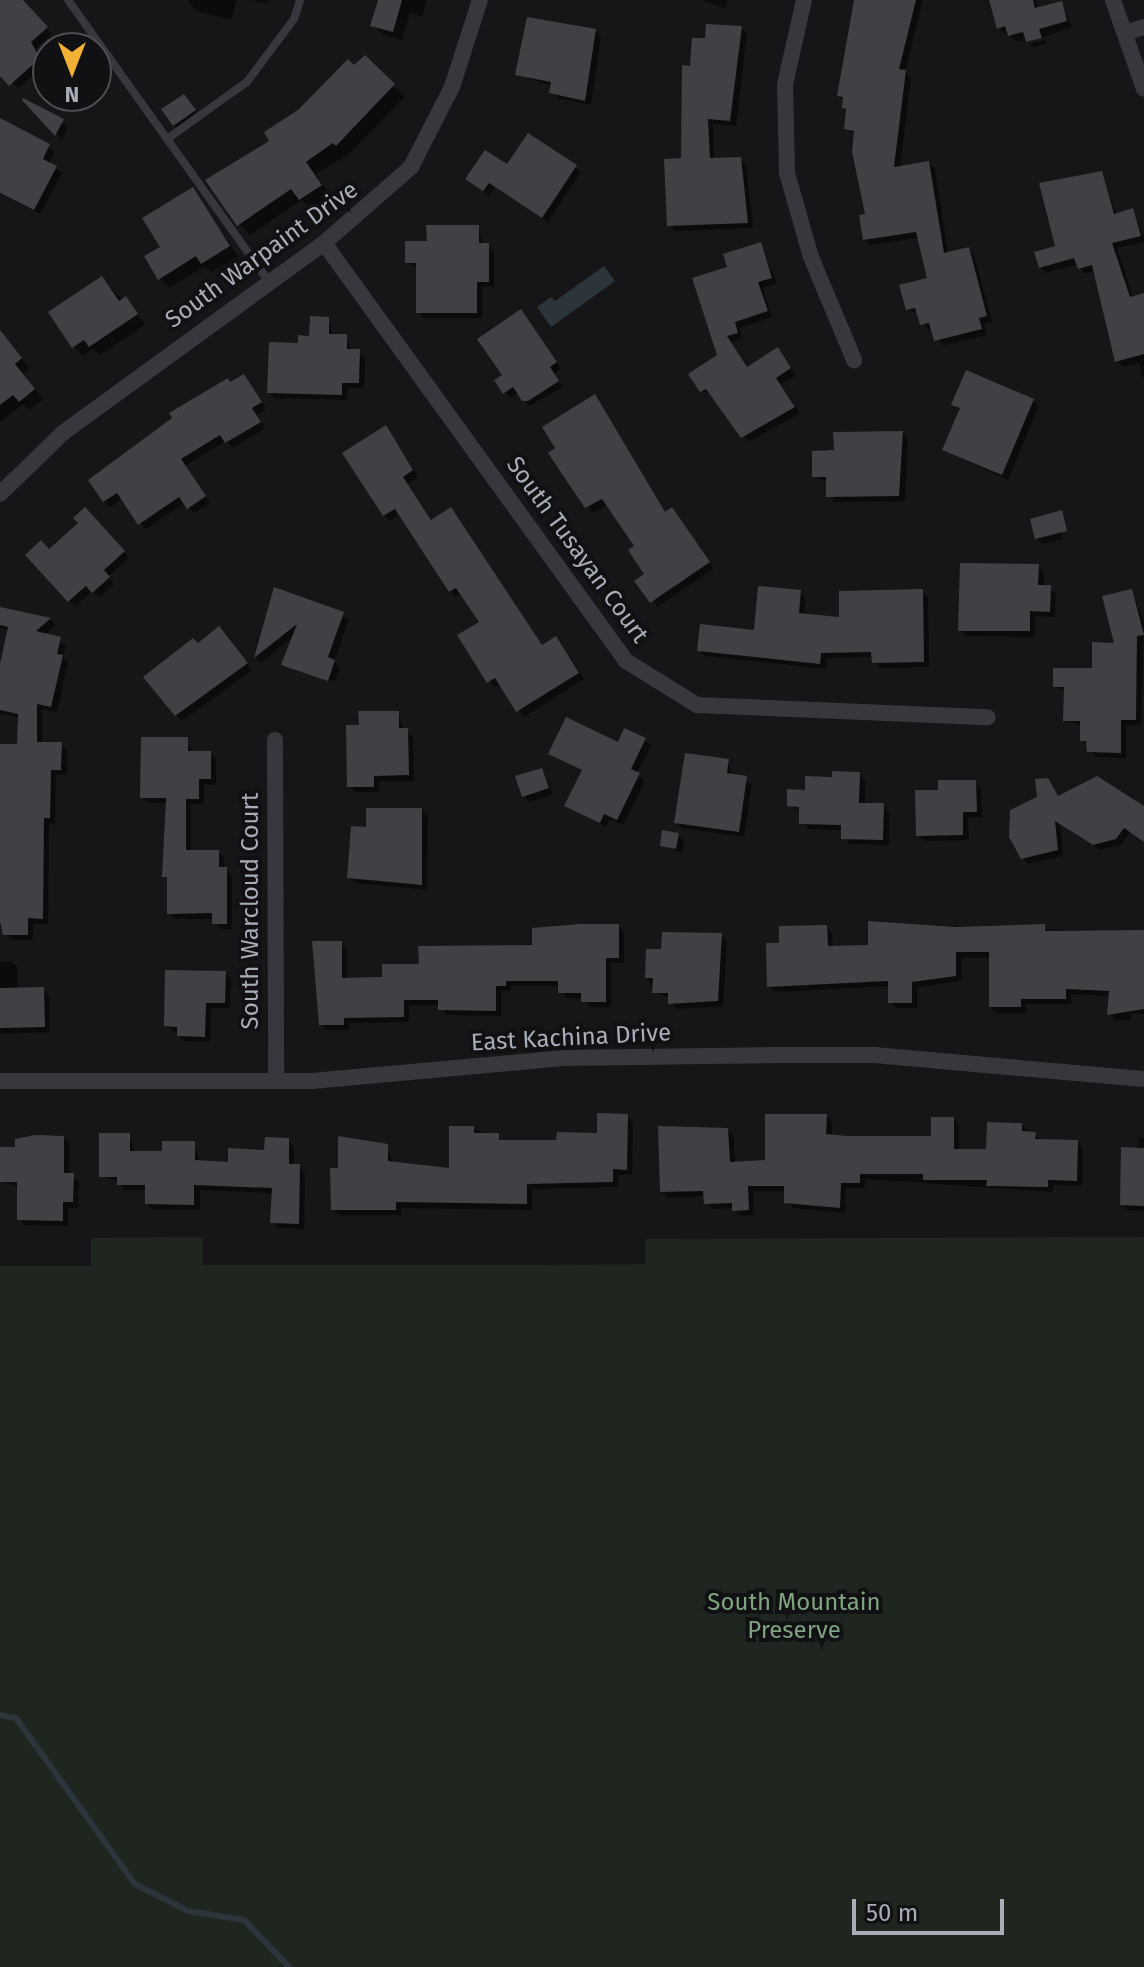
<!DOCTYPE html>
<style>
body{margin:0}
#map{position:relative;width:1144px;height:1967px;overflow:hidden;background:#161618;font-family:"Fira Sans",sans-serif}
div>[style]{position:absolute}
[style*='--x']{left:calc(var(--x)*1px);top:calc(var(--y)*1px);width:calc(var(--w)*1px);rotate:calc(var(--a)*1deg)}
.green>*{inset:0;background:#1e261f}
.water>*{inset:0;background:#2c353c}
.shadow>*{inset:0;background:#0007}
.stream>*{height:6px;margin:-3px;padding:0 3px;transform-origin:3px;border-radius:3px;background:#2c353c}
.building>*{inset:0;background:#404145}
.lane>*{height:8px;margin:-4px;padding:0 4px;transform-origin:4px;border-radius:4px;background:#37383d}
.street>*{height:16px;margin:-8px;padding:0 8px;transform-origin:8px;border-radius:8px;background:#37383d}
span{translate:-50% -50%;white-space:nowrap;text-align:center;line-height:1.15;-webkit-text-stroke:8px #111113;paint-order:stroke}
.street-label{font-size:24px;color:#a8adb8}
.park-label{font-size:24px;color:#7fa381}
.north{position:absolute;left:32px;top:32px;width:80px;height:80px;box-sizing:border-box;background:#111113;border:2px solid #4d4f55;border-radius:50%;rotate:180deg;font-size:22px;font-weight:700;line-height:32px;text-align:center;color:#a8adb8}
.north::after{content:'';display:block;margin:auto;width:28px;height:36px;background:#f2b134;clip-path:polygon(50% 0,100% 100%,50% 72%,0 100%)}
.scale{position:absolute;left:852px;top:1899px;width:152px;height:36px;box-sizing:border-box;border:4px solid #a8adb8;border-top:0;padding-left:10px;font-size:24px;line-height:28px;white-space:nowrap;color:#a8adb8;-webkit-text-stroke:6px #111113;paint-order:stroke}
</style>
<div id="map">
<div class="green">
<div style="clip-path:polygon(203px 1237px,203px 1265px,535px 1265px,645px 1264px,645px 1239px,1144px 1237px,1144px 1967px,0 1967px,0 1266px,91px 1266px,91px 1238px)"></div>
</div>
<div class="water">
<div style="clip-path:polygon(604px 266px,615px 281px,551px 327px,537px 307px,551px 297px,555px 301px)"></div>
</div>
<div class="shadow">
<div style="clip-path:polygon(0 0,21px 0,52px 34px,36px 49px,44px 65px,19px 88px,0 73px)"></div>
<div style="clip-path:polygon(187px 0,237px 0,231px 20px,197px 11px)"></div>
<div style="clip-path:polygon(252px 0,268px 0,267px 4px)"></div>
<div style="clip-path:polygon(377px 0,427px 0,422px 17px,410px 13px,402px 40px,382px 34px,372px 25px)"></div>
<div style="clip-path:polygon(702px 0,728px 0,725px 8px)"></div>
<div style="clip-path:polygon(857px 0,923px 0,905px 72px,911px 78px,900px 168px,929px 163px,935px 169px,948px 254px,968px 249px,974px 255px,992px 322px,984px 324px,987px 335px,942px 346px,933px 329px,928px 330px,919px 314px,908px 309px,930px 279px,919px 238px,871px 245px,865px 239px,867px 215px,857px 135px,846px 129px,845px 102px,839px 96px)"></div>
<div style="clip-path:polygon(988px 0,1036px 0,1038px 9px,1061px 3px,1072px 27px,1029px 42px,1016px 41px,998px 28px)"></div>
<div style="clip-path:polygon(741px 28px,747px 34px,736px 126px,713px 124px,714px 160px,740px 159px,746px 165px,753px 228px,675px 231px,669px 225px,683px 160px,692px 68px,707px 41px)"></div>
<div style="clip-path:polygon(595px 31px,601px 37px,591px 105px,557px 98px,552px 86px,517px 74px)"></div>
<div style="clip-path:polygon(1045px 40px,1046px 44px,1034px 47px,1030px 44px)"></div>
<div style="clip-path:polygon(365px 57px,405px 97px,348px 155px,316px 174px,331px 197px,312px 210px,302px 200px,250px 235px,239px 224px,272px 141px)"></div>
<div style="clip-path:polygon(190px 102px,200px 117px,180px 131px,174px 125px)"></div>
<div style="clip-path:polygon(27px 103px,68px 127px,62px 140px)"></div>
<div style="clip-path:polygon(0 121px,55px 152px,49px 164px,62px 173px,40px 214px,0 194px)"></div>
<div style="clip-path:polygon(507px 167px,575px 167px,581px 172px,548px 222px,495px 187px,490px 195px,474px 185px)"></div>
<div style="clip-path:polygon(1101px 173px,1117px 215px,1133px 211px,1144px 236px,1144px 242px,1117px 248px,1133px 298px,1144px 295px,1144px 379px,1139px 363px,1123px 367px,1117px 361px,1095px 271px,1085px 274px,1078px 264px,1046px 273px,1040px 267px)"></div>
<div style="clip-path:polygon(192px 189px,238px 256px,212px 272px,205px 266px,169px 288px,160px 278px,163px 248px)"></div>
<div style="clip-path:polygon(478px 227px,484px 245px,494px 251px,494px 287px,482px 287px,482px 318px,424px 318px,418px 312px,418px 268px,407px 262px,429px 243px)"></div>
<div style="clip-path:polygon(760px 244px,777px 283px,763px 288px,772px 317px,739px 328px,743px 338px,731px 342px,748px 369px,778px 350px,784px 356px,796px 375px,781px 384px,800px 413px,749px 442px,712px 394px,702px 391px,720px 356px,730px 268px)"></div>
<div style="clip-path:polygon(102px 279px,146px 324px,100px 355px,93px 349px,83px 356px,74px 346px)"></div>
<div style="clip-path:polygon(527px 318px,561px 369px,554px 374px,563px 387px,529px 406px,519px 393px,511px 398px,505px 392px,505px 376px)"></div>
<div style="clip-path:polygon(328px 319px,334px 336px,346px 336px,352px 351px,365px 357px,364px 388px,347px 388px,347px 400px,275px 398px,269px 392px,300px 345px)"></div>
<div style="clip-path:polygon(0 335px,30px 368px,23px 374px,43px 399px,29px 410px,23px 404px,0 422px)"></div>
<div style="clip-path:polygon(244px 376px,266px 409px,257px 415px,265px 428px,233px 448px,226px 441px,185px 466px,210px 503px,194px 513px,185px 503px,146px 529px,123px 498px,110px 507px,104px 501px,91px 481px)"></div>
<div style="clip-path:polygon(595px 397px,666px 514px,678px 516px,714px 569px,657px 607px,637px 547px,608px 504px,593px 513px,560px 469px,558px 449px)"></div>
<div style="clip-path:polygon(1033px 400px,1039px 406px,1008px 480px,944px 450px,961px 411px,954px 404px)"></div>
<div style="clip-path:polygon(386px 427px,418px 477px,408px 484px,433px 522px,543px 646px,555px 638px,561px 644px,584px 679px,524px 717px,501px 684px,495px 687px,489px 681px,481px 622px,462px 593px,456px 597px,450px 591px,400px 514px,390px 521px,384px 515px)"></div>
<div style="clip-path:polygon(903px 433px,908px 439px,905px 501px,834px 502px,828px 482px,814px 476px,836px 452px)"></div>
<div style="clip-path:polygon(85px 510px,129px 558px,108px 577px,114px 584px,99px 597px,93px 591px,75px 607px,28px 555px,49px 552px,81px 523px)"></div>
<div style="clip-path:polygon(1058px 521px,1063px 539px,1043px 544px,1037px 538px)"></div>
<div style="clip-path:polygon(1038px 566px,1044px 572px,1044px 587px,1056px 593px,1055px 617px,1035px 616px,1035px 637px,966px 636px,960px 630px)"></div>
<div style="clip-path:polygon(276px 590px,349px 619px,334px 662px,340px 667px,335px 682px,284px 664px,294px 636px,261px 663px,256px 658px)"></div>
<div style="clip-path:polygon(922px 591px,928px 597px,929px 667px,880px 668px,873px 657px,827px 658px,826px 669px,705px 656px,699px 650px,756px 632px,800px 592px,806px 598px,804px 615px,841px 619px)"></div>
<div style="clip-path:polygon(1132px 591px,1144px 622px,1141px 725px,1126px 725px,1126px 758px,1095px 757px,1082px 740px,1082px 726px,1065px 720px,1066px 692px,1055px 686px,1094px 670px,1117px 645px)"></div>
<div style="clip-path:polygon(0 609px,50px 619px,55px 625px,44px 635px,66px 645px,63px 657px,68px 662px,57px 712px,42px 709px,42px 744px,61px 744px,67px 750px,67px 775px,56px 775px,55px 824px,49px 823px,48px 924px,33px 924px,33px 940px,11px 940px,0 927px,0 746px,19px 746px,20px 718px,0 713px,0 674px,9px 631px,0 627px)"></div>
<div style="clip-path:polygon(225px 635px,252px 670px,182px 721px,176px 715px,198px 645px)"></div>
<div style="clip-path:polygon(398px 713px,404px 730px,413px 736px,414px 781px,379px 781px,379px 792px,355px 792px,349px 786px,361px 727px)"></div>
<div style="clip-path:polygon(187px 739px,193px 753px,210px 753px,216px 759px,216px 785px,204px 784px,204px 804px,191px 804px,191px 852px,218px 852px,224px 858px,224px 869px,232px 875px,232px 929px,220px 929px,214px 919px,175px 919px,169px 913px,169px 881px,164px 876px,167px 803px,148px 803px,142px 797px)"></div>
<div style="clip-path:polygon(645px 740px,651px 746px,637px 774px,645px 781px,623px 825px,610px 819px,606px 827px,567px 805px,583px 772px,551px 753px)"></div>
<div style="clip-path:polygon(728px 761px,733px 776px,752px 784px,744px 837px,682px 828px,676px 822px)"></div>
<div style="clip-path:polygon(542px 770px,553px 794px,530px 802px,524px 796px)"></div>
<div style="clip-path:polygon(859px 774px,865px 780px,865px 805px,883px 805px,889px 811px,889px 845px,849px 844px,843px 830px,807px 829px,801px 812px,789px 805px,807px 792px,807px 778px)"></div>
<div style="clip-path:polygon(1047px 780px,1060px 798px,1144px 808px,1144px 842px,1130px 832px,1122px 844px,1100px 850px,1060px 824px,1063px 856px,1028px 864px,1022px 857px)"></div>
<div style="clip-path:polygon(975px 782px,981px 788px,982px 817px,968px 818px,969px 840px,924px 841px,918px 835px,940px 792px)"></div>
<div style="clip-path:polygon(422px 810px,428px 816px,427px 890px,355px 883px,349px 877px)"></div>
<div style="clip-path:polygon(678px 835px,684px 841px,682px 853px,662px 845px)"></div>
<div style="clip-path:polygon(870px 923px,1144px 933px,1144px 1014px,1131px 1013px,1131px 1021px,1115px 1020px,1110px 1014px,1110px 996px,1071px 994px,1071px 1004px,1026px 1004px,1026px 1013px,997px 1013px,991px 1007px,991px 958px,961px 958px,962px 981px,917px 987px,917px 1008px,896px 1008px,890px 1002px,890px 986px,775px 992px,769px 986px,781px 945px,827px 927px,832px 933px,833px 948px,870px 947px)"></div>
<div style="clip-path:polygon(618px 926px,624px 932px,624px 963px,611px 963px,611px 1007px,589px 1007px,583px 998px,566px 998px,560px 986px,511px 986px,511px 991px,501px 991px,501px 1016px,446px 1015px,440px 1005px,409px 1005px,409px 1022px,349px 1023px,349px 1030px,327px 1030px,321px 1024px,341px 943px,347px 949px,347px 980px,384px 979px,421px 966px)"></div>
<div style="clip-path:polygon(721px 935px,727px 941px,723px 1006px,676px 1009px,670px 998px,654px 992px,647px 977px,663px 951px)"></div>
<div style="clip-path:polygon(11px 961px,17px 967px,18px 989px,43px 989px,49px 995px,50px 1032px,0 1034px,0 962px)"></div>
<div style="clip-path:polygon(225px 973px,231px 979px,230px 1008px,211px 1008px,210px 1042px,185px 1041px,166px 1025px)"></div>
<div style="clip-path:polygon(627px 1116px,633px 1122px,632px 1175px,618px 1174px,618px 1187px,532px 1189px,532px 1210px,401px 1208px,401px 1215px,339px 1215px,333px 1209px,340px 1170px,387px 1146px,393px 1164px,451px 1170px,473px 1128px,505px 1142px,558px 1142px,599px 1135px)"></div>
<div style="clip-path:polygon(826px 1116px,832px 1122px,832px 1136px,933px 1138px,953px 1119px,959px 1124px,959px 1151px,988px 1151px,1021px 1125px,1041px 1140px,1077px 1142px,1083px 1148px,1082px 1186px,1053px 1185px,1053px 1192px,865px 1179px,865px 1188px,846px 1188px,845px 1213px,792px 1208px,786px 1191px,753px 1191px,754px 1215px,740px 1216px,733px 1208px,712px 1209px,705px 1196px,668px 1198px,662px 1192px,728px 1130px,734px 1136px,735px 1164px,767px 1162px)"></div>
<div style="clip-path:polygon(129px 1135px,135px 1153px,164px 1153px,194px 1143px,200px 1162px,230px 1164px,288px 1140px,294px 1146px,294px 1166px,305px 1172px,304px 1229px,278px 1228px,272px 1222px,273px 1193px,200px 1190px,200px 1210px,153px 1210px,147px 1204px,147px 1190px,125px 1190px,119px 1182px,101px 1176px)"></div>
<div style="clip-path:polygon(64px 1138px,70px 1144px,69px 1175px,79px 1181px,78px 1208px,68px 1208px,68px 1226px,25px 1225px,19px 1219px,19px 1187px,1px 1181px,17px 1149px)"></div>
<div style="clip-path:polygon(1140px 1138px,1144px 1138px,1144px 1211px,1128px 1210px,1122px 1204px)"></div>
</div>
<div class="stream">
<div style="--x:0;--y:1715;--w:16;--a:11"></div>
<div style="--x:16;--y:1718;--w:204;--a:54.4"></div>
<div style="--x:135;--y:1884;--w:59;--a:27"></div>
<div style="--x:188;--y:1911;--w:57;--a:9.1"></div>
<div style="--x:244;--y:1920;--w:65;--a:46.2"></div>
</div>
<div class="building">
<div style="clip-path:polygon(0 0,23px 0,48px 27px,31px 42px,40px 58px,9px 86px,0 76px)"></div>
<div style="clip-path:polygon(378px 0,402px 0,393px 32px,370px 26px)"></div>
<div style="clip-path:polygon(854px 0,916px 0,899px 69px,906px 70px,894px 167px,929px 161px,944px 253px,969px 247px,987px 316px,979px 318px,982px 329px,934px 341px,929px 323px,920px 325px,915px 308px,906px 310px,899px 285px,927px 278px,916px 232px,863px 240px,859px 215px,865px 214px,852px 152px,854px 131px,844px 129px,846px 109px,842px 108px,843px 97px,837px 96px)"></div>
<div style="clip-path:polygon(989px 0,1033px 0,1035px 8px,1062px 1px,1067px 21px,1039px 29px,1042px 38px,1026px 42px,1023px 32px,1008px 36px,1005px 26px,997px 29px)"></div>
<div style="clip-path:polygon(527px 17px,596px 29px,585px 101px,549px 93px,551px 82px,515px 75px)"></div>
<div style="clip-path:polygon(706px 24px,742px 26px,730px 121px,708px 119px,710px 158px,741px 157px,748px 223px,667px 226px,664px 159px,681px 158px,682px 65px,690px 66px,692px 38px,705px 38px)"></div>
<div style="clip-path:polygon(365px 55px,395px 84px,336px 146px,333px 143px,306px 162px,322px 185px,299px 200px,291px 189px,237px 226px,205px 180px,269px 141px,264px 132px,298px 110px,348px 59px,354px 65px)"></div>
<div style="clip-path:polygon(184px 94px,196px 110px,173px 126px,161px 109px)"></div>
<div style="clip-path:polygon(23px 98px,64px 119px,55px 136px,22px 100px)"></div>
<div style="clip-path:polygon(0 118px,50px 144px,43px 159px,57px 166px,34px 210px,0 193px)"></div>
<div style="clip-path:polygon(528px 133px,577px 165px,542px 218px,489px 183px,483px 191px,465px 179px,485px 150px,507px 164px)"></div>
<div style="clip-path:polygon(1102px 171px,1114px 214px,1133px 208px,1141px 236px,1112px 243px,1130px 297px,1144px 293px,1144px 354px,1115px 362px,1092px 265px,1078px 269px,1074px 258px,1039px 268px,1034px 252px,1055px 246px,1039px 183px)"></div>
<div style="clip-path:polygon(193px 187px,230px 246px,201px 264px,196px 256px,158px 280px,144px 256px,160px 247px,142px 218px)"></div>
<div style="clip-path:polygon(426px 225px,479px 225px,479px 243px,489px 243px,489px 282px,477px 282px,477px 313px,416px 313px,416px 263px,405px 263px,405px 241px,427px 241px)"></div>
<div style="clip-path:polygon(761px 242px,772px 278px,758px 282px,768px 311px,735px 322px,738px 333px,727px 336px,747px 367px,778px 347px,791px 368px,776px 378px,795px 407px,741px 438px,706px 389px,700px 392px,688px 374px,717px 355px,692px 278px,727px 267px,723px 254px)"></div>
<div style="clip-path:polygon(102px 276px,119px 301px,126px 296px,138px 314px,89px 347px,84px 340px,72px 348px,48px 312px)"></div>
<div style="clip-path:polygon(521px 309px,557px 362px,550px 367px,559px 381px,528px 401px,522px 401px,513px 387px,503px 394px,494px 380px,502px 375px,477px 339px)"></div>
<div style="clip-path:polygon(310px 316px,329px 317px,329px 334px,347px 334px,347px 349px,360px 349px,359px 383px,342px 383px,342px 395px,267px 393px,269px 342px,298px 343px,298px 335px,309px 336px)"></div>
<div style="clip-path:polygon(0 330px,22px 358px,15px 364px,35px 389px,19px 402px,13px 395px,0 405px)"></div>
<div style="clip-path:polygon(966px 370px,1034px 399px,1002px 475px,942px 450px,960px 408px,951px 405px)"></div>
<div style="clip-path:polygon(244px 374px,262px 402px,252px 408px,261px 422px,225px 443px,220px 435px,181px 459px,206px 496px,187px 509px,179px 497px,138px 525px,117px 493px,103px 502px,88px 480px,172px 418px,169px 413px,228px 378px,230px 382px)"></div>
<div style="clip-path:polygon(595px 394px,665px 512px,672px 507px,710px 562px,650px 603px,634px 581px,644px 574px,628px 550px,634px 546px,602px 499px,585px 508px,548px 453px,555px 448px,542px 427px)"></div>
<div style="clip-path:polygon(386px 425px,413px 470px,403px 477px,431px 520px,451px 507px,542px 645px,556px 636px,579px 673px,516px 712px,495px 678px,487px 683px,457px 635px,479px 622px,456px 588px,449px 592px,395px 509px,383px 516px,342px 453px)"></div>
<div style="clip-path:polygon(903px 431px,899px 496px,826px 497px,826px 477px,812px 477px,812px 451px,834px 450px,833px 432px)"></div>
<div style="clip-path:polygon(85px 507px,125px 551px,104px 570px,110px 577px,92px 593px,86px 586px,68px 602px,25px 555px,41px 540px,49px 549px,78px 523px,73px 518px)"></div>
<div style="clip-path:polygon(1062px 510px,1067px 531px,1035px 539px,1030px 519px)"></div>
<div style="clip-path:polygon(960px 563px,1039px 564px,1038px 585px,1051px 585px,1050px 612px,1030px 611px,1030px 631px,958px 631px)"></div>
<div style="clip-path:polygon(758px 586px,801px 590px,799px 613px,839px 617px,839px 591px,923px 589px,924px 662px,872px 663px,871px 652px,821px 653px,820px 664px,697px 651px,700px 624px,754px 630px)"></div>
<div style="clip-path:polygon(274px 587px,344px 612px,328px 657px,335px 660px,328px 681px,281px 665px,297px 624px,254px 658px)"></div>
<div style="clip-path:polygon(1132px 589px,1144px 635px,1137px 636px,1136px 720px,1121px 720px,1121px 753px,1087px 752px,1086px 741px,1080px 741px,1080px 721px,1063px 721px,1064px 687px,1053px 687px,1053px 668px,1092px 668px,1092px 642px,1114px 643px,1102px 596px)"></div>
<div style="clip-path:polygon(0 607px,51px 618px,36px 631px,61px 637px,57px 654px,63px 655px,51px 707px,37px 704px,37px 742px,62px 742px,61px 770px,51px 770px,50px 818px,44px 818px,43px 919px,28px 918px,28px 935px,3px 935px,0 922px,0 744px,17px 744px,18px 714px,0 710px,0 664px,8px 627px,0 625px)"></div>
<div style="clip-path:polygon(219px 626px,248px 663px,175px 716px,143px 677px,193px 638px,198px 643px)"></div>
<div style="clip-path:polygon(358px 711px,399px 711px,399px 728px,408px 728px,409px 775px,374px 776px,374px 787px,347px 787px,346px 725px,359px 725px)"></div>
<div style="clip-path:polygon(566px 717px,618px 742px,624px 728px,646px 738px,631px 769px,640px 773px,617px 820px,604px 814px,600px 823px,564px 806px,582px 770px,548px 754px)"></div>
<div style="clip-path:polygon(141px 737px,188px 737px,188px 751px,211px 751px,211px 779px,199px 779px,199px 799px,186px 799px,186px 850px,219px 850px,219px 867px,227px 867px,227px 924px,212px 924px,212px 913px,167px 914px,167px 877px,162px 877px,166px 798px,140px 798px)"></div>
<div style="clip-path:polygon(685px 753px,729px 759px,727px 773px,747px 776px,739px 832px,674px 823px)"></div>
<div style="clip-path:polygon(542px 768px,549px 788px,522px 797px,515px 776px)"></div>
<div style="clip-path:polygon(832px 771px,860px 772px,859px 803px,884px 803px,883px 840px,841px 839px,841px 825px,799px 824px,799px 807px,787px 806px,787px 789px,805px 790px,805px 776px,832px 777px)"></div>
<div style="clip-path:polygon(1097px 776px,1144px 806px,1144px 842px,1124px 828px,1116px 839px,1093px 845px,1055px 821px,1058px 850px,1021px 859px,1009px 837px,1010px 810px,1037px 797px,1035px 779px,1048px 778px,1058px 796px)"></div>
<div style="clip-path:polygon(938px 780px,976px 780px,977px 812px,963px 812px,963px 835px,916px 836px,915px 790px,938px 790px)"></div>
<div style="clip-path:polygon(366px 808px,422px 808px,422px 885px,347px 878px,351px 826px,366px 827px)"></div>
<div style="clip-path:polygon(662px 830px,679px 833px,676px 849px,660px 846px)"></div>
<div style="clip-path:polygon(868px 921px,956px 927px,1045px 924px,1045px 931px,1144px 930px,1144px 1009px,1107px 1015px,1109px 991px,1066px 989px,1066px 999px,1021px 999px,1021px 1007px,989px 1007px,989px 952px,956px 952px,956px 976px,912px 982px,912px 1003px,888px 1003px,888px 981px,767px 987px,766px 943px,779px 943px,779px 926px,827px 925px,828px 946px,868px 945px)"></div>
<div style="clip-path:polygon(580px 924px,619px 924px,619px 958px,606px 958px,606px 1002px,581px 1002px,581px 993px,558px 993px,558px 981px,506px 981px,506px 986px,496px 986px,496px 1011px,438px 1010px,438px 1000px,404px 1000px,404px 1017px,344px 1018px,344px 1025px,319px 1025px,312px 941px,342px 941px,342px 978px,382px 977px,382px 964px,419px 964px,418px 946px,532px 945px,532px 928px)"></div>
<div style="clip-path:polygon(662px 932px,722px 933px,718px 1001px,668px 1004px,668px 993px,652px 993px,653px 978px,645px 978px,646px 949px,661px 949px)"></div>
<div style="clip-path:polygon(165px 970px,226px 971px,225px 1003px,206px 1003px,205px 1037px,177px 1036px,177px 1027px,164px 1026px)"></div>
<div style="clip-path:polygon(44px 987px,45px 1027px,0 1028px,0 988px)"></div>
<div style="clip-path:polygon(597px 1113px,628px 1114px,627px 1170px,613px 1169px,613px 1182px,527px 1184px,527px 1204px,396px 1202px,396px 1210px,331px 1210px,330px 1168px,338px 1168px,338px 1136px,388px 1144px,388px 1161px,449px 1168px,449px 1126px,474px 1126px,474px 1133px,499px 1133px,499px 1140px,556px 1140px,557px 1132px,597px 1133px)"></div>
<div style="clip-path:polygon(765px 1114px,827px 1114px,826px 1134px,847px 1136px,931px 1136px,931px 1117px,954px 1117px,954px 1149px,986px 1149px,987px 1122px,1022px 1123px,1022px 1131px,1036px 1132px,1035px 1139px,1078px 1140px,1077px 1181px,1048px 1180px,1048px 1187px,986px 1186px,987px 1180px,923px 1180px,923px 1174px,860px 1174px,860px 1183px,841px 1183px,840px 1208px,784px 1203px,784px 1186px,748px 1186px,749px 1210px,732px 1211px,732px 1203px,704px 1204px,703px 1191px,660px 1192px,658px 1126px,728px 1128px,730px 1162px,765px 1160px)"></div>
<div style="clip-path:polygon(99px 1133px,130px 1133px,130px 1151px,162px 1151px,162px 1141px,195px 1141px,195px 1160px,228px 1162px,228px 1148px,264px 1150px,265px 1137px,289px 1138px,289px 1164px,300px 1164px,299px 1224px,270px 1223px,272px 1188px,194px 1185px,194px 1205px,145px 1204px,145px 1185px,117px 1185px,117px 1177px,99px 1177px)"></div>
<div style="clip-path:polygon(35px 1135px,64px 1136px,64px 1173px,74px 1173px,73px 1202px,63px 1202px,63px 1221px,17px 1220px,17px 1182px,0 1182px,0 1147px,15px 1147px,15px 1139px)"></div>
<div style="clip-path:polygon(1121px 1147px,1144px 1148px,1144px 1206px,1120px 1205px)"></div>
</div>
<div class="lane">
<div style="--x:68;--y:0;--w:346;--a:54.5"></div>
<div style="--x:167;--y:139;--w:98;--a:-35.5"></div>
<div style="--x:247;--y:82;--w:79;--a:-53.3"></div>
<div style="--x:294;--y:19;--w:20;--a:-72"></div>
</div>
<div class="street">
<div style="--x:804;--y:0;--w:86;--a:102.7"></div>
<div style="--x:785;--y:84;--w:89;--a:88.7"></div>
<div style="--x:787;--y:173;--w:87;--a:74.1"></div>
<div style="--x:811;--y:257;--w:112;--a:67.3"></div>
<div style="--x:1113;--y:0;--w:94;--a:70.8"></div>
<div style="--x:1125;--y:33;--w:20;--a:-18"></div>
<div style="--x:324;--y:243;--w:516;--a:54.15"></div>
<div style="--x:626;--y:661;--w:84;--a:31.8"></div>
<div style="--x:697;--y:705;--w:291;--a:2.4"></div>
<div style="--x:0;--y:494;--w:89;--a:-44.1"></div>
<div style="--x:64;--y:432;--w:321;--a:-36"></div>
<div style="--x:324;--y:243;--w:116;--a:-41.1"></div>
<div style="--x:411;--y:167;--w:90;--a:-62.9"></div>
<div style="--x:452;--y:87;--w:91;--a:-72.2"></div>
<div style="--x:275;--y:740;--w:341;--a:89.8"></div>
<div style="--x:0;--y:1081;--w:312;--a:0"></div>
<div style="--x:312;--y:1081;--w:253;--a:-5.2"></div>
<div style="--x:564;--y:1058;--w:217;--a:-0.8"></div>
<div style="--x:781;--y:1055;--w:93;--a:0"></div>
<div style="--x:874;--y:1055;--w:271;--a:5.1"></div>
</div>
<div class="street-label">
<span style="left:262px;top:255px;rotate:-36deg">South Warpaint Drive</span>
<span style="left:577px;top:550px;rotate:54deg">South Tusayan Court</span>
<span style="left:251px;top:911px;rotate:-90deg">South Warcloud Court</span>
<span style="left:571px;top:1038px;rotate:-3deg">East Kachina Drive</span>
</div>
<div class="park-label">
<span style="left:794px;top:1617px">South Mountain<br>Preserve</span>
</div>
<div class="north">N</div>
<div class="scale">50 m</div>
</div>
